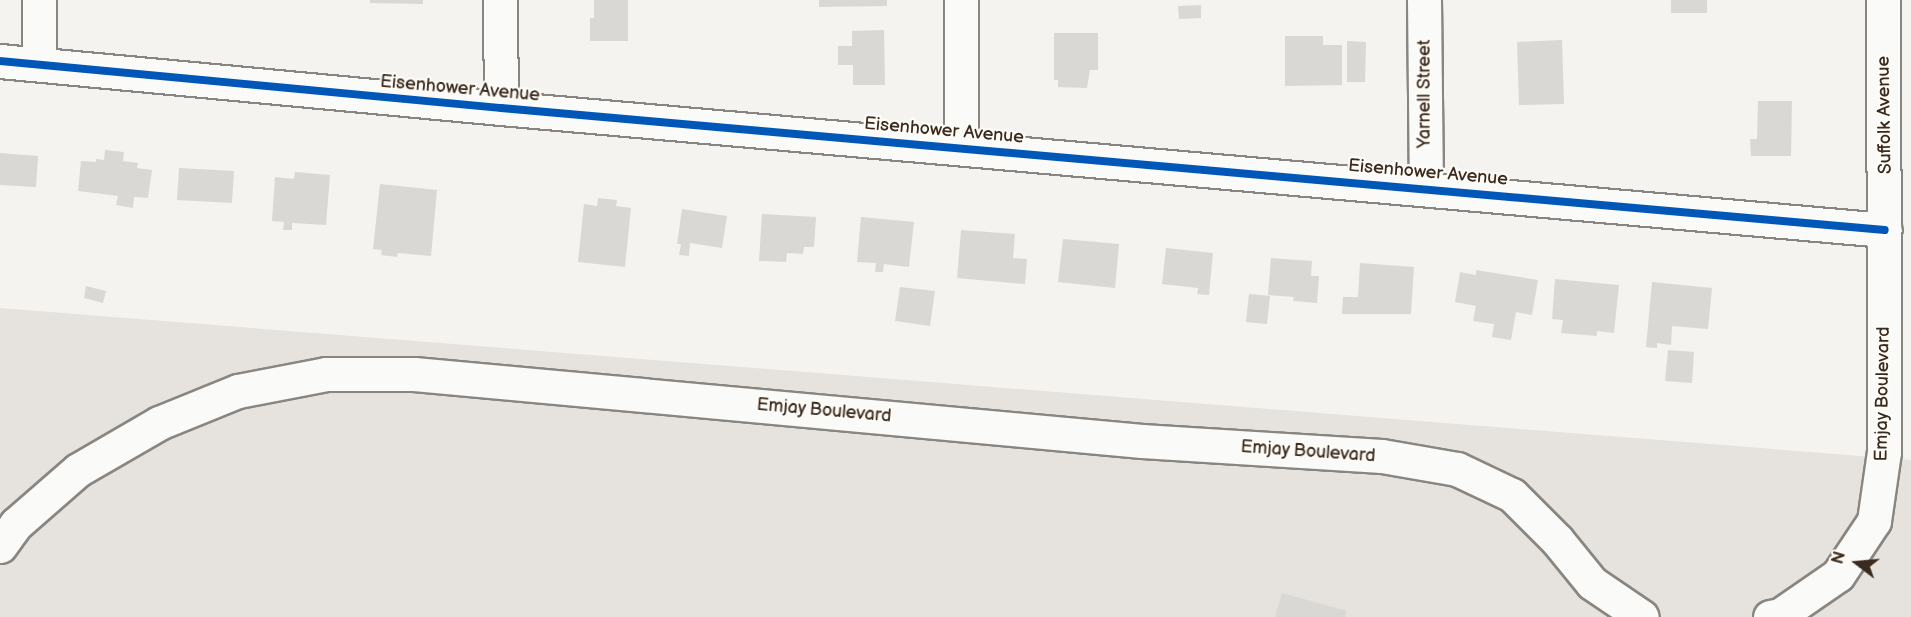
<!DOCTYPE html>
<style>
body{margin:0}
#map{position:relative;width:1911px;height:617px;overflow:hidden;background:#f4f3ef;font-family:"Balsamiq Sans",sans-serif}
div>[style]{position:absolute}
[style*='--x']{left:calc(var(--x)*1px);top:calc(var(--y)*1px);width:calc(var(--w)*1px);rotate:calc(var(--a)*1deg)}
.built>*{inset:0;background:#e6e3de}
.building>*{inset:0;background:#d9d8d5}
.roads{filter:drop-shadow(2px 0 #898681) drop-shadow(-2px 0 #898681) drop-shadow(0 2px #898681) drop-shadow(0 -2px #898681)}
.minor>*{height:33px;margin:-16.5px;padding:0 16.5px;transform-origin:16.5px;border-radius:16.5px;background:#fafaf8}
.cycleway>*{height:8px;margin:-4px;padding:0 4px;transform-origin:4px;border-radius:4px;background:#0057b8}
span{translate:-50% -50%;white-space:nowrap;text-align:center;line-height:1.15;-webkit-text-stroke:4.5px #fdfcf7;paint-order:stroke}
.street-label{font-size:18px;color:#3b2a1e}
.north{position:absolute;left:1827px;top:533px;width:60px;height:60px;-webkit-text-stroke:4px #fdfcf7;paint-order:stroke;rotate:286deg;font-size:16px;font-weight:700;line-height:24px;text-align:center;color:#3b2a1e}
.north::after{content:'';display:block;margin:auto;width:21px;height:27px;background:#3b2a1e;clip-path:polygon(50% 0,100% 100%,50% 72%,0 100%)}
</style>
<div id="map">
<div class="built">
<div style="clip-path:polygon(0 308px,1911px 460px,1911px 617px,0 617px)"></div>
</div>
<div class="building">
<div style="clip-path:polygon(370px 0,423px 0,423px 4px,370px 3px)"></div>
<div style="clip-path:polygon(594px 0,628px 0,628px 41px,590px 41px,590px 18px,594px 18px)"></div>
<div style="clip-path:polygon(819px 0,887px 0,887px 6px,819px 7px)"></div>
<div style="clip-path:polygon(1671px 0,1707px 0,1707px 13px,1671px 13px)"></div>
<div style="clip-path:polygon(1201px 5px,1201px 18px,1179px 19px,1178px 6px)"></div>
<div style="clip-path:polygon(884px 30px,885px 85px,853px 85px,853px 65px,838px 65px,838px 46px,852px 46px,852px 31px)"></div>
<div style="clip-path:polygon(1054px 33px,1098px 33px,1098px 70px,1090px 70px,1087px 88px,1058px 87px,1058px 80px,1054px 80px)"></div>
<div style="clip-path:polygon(1285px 36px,1323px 36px,1323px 45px,1342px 45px,1342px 85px,1285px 86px)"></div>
<div style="clip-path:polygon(1562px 40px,1564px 104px,1519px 105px,1517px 42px)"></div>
<div style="clip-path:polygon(1347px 41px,1366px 42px,1365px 82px,1347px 82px)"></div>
<div style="clip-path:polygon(1758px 101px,1792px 101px,1791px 156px,1751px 156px,1750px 139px,1757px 139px)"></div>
<div style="clip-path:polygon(105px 150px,124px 152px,123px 161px,138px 163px,137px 168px,152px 170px,148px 198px,134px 197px,133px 208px,116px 205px,118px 196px,78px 191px,81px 161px,96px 162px,96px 159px,104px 160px)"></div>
<div style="clip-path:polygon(0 153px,38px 156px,36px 187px,0 185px)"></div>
<div style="clip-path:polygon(179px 168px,234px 171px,232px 203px,177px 200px)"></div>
<div style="clip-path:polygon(295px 172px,330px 175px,326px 225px,292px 223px,292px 230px,283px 230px,284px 222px,272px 221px,275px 177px,294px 179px)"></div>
<div style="clip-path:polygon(380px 184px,437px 190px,431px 256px,398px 253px,397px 257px,381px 255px,382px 250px,373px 249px)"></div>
<div style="clip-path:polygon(598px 198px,617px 200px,616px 206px,631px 208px,625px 267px,578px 262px,584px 204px,597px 206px)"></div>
<div style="clip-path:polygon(682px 209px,727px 216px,722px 248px,690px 243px,689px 256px,679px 255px,681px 244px,677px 244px)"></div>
<div style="clip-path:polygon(762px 214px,816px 217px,814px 247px,804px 247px,803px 254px,787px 253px,786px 262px,759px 261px)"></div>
<div style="clip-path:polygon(861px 217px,914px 222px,909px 267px,884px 264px,883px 272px,875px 272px,876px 263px,857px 262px)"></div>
<div style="clip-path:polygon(961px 230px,1015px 234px,1013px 258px,1027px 259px,1025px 284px,957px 278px)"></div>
<div style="clip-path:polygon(1063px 239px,1119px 244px,1115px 288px,1058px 282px)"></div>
<div style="clip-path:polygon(1166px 248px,1213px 253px,1209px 295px,1197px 294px,1198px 288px,1162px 284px)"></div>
<div style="clip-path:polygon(1271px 258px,1312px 261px,1311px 276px,1319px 276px,1317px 303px,1293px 301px,1294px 297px,1268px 295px)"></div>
<div style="clip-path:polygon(1360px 263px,1414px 267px,1411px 314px,1342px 314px,1343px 297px,1358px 297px)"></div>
<div style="clip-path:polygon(1476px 270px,1538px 280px,1532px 315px,1516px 312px,1511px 340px,1492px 337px,1494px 324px,1473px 321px,1476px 306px,1455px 302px,1460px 272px,1476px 275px)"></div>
<div style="clip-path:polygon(1555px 279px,1619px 285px,1614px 333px,1597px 331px,1597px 336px,1561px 333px,1563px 320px,1552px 319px)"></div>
<div style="clip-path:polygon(1652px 282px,1712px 288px,1708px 329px,1672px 326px,1671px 345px,1657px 343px,1657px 348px,1646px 347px)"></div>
<div style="clip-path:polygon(86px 286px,106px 291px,103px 303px,84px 298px)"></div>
<div style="clip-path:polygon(900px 287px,935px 291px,930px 326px,895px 321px)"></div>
<div style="clip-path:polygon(1249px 294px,1270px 296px,1267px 324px,1246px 322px)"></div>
<div style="clip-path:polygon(1668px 350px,1694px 352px,1692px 383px,1665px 381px)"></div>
<div style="clip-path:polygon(1282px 593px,1347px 611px,1345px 617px,1275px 617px)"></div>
</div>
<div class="roads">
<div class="minor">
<div style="--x:500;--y:0;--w:108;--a:89.5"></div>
<div style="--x:1424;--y:0;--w:188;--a:89.4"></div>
<div style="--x:0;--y:61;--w:503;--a:5.36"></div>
<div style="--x:501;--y:108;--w:1389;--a:5.04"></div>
<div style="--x:39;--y:64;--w:64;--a:-90"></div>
<div style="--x:961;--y:148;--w:148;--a:-90"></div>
<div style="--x:0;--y:546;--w:27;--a:-54"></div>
<div style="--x:16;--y:524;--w:82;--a:-41.1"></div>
<div style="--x:78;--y:470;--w:94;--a:-30.1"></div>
<div style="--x:159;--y:423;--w:85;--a:-22.1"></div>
<div style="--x:238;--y:391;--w:90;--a:-10.9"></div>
<div style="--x:326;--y:374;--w:88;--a:0"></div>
<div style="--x:414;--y:374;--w:731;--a:5.26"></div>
<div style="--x:1142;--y:441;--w:240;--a:3.6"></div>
<div style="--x:1382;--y:456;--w:76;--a:9.8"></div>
<div style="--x:1457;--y:469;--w:61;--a:25.3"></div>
<div style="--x:1512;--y:495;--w:64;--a:45"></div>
<div style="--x:1557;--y:540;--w:55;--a:50.9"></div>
<div style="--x:1592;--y:583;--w:60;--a:34.2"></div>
<div style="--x:1770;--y:617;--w:10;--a:-11"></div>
<div style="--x:1780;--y:615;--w:70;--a:-34.6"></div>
<div style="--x:1838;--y:575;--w:65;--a:-56.3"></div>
<div style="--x:1874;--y:521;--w:70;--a:-81.8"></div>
<div style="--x:1884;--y:452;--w:452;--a:-90.1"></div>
</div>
</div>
<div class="cycleway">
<div style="--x:0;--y:61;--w:503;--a:5.36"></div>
<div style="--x:501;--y:108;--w:1389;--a:5.04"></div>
</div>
<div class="street-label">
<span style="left:460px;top:89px;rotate:5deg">Eisenhower Avenue</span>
<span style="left:1425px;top:94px;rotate:-90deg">Yarnell Street</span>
<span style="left:1885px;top:115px;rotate:-91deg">Suffolk Avenue</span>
<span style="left:944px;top:131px;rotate:5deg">Eisenhower Avenue</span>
<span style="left:1428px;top:173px;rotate:5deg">Eisenhower Avenue</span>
<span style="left:1883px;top:394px;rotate:-89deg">Emjay Boulevard</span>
<span style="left:824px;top:411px;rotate:5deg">Emjay Boulevard</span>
<span style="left:1308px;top:452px;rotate:4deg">Emjay Boulevard</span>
</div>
<div class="north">N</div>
</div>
